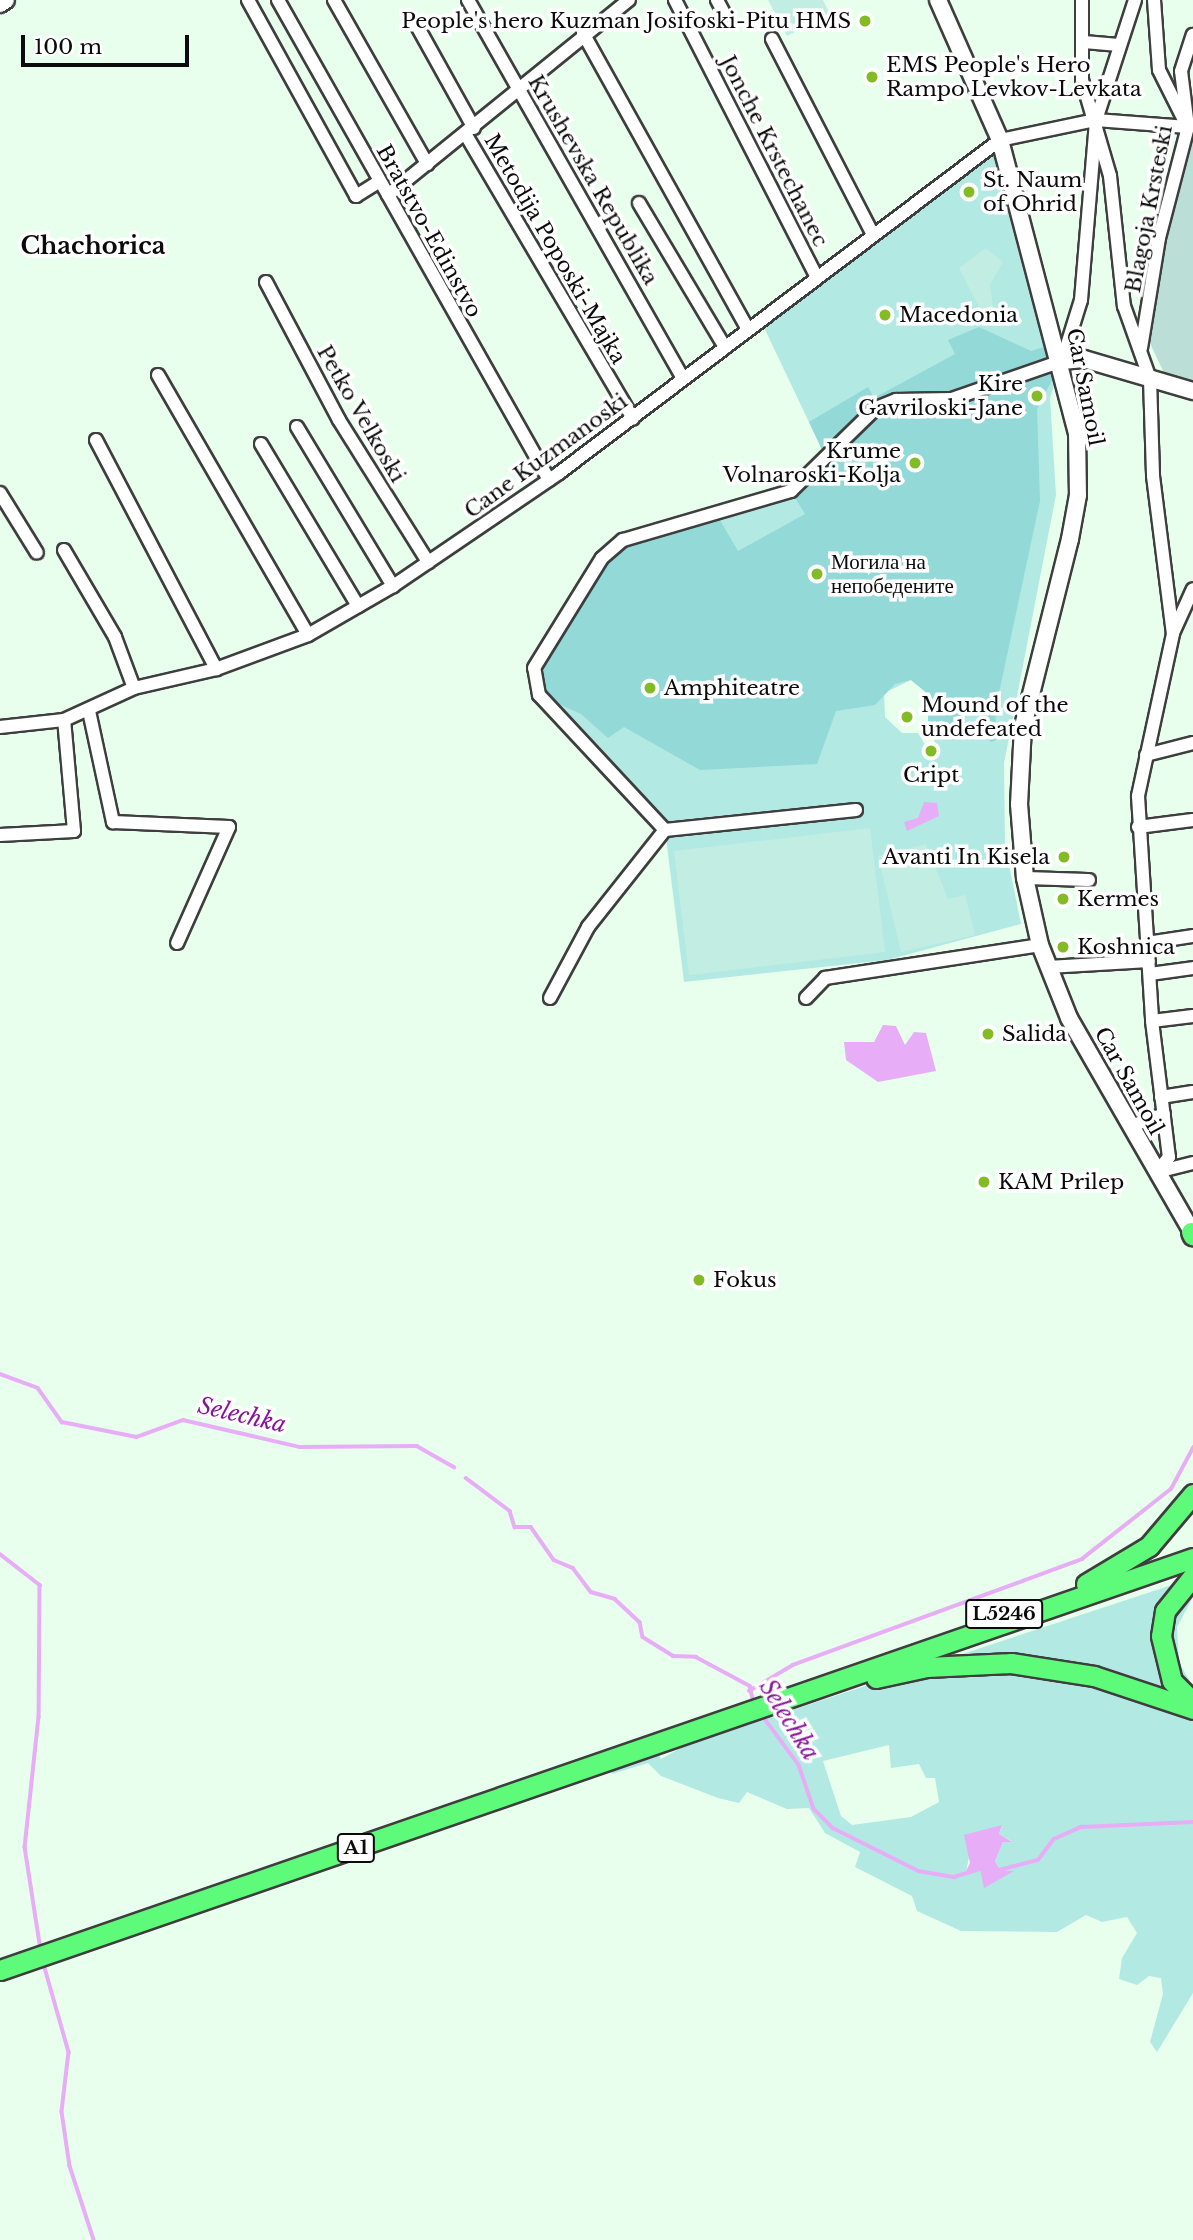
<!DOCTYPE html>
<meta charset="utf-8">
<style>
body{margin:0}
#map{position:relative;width:1193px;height:2240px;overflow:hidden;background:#e8ffed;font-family:"Libre Baskerville",serif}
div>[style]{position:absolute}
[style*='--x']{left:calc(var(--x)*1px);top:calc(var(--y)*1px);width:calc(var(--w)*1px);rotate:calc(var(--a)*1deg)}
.green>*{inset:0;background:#b3e9e3}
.forest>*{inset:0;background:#92d9d7}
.cemetery>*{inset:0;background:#bbdfd6}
.pitch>*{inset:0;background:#c2ede3}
.water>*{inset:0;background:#e7adf6}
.stream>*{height:3.5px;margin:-1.75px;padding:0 1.75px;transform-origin:1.75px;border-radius:1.75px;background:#e7adf6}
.roads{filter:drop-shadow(2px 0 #3e3e3e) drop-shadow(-2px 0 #3e3e3e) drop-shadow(0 2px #3e3e3e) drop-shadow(0 -2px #3e3e3e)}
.minor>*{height:12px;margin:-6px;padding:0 6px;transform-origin:6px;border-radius:6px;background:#fff}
.tertiary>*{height:16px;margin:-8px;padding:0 8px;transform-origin:8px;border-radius:8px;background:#fff}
.primary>*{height:19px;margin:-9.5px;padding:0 9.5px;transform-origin:9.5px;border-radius:9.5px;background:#5efa79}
.dots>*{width:19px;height:19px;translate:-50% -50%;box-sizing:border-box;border:4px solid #fff;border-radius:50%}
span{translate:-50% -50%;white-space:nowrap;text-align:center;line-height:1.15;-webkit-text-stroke:7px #fff;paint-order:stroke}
.shield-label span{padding:2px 5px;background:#fff;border:2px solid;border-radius:5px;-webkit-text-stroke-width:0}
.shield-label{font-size:19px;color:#0b0b0b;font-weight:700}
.poi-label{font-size:21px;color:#0b0b0b}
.right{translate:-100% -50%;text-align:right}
.left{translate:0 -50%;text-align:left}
.street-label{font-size:21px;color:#0b0b0b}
.water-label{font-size:23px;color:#89149c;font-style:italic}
.quarter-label{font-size:24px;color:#0b0b0b;font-weight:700}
.scale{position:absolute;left:21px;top:35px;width:168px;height:32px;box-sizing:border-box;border:4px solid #0b0b0b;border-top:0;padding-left:9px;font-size:21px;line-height:24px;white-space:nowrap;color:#0b0b0b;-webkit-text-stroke:5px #fff;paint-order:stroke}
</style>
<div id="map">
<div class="green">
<div style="clip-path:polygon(evenodd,1000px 140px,1062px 361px,1050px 398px,1056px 495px,1004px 763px,1005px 845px,1021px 924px,887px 960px,684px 982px,665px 830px,539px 695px,602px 558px,791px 491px,825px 456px,760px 319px,1000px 140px,911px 680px,928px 694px,928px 727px,940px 754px,930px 753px,918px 733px,902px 733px,885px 717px,884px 693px,911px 680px)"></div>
<div style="clip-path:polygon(evenodd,1193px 1578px,1193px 1597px,1177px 1627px,1179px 1662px,1193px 1687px,1193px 1993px,1157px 2052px,1150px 2042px,1163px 1994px,1161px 1978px,1149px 1976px,1137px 1985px,1119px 1979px,1122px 1958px,1137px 1933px,1127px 1917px,1102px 1922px,1086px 1915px,1057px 1932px,961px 1931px,917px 1911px,912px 1896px,855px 1867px,860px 1852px,825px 1833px,809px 1808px,787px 1809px,747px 1792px,739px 1803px,718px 1798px,661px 1776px,648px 1763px,612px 1774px,609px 1762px,654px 1745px,661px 1759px,686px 1745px,1193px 1578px,889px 1745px,891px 1768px,919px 1764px,926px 1778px,935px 1778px,939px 1802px,911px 1817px,852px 1825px,841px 1816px,823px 1761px,889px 1745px,1193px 1578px,1002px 1826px,999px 1834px,1011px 1841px,1003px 1842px,995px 1861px,1000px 1870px,1012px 1871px,997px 1880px,980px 1869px,966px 1872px,969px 1857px,1002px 1826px)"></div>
</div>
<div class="forest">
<div style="clip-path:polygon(979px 327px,1031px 351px,1057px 343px,1062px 361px,1037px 409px,1040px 501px,996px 707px,995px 741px,990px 742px,976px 697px,966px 703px,964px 737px,941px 722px,928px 727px,928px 694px,911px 680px,895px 684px,875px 705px,836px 711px,817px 764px,700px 770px,624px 727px,608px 738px,581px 714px,539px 695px,535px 681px,543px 652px,623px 540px,717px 515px,738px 551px,805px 514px,791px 491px,825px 456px,809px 422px,868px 387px,874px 398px,955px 354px,948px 340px)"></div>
</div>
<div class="cemetery">
<div style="clip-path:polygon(1193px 105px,1193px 381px,1166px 377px,1146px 335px)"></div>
</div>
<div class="pitch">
<div style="clip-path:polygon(768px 0,823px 0,830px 14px,787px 36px)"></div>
<div style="clip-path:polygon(986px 248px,1003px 262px,990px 285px,995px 321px,982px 313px,959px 268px)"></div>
<div style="clip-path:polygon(870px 828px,885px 952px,689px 975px,674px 851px)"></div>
<div style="clip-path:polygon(926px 844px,948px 899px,965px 895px,975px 935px,901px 952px,878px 856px)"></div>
</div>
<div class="water">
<div style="clip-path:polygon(924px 802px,937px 803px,939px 816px,907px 831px,904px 822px,918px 818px)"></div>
<div style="clip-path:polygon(883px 1025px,896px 1026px,905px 1045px,914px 1032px,926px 1033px,936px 1071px,878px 1082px,846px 1060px,844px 1042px,874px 1042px)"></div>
<div style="clip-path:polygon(1002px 1825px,999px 1834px,1012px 1842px,1003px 1842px,995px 1861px,1000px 1870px,1014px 1871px,984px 1888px,980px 1869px,965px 1873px,970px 1863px,964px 1835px)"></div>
</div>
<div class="stream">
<div style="--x:0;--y:1374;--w:40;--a:20.2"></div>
<div style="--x:38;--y:1388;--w:42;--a:54.8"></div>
<div style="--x:62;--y:1422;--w:76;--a:11.3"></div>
<div style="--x:137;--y:1437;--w:49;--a:-20.3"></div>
<div style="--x:183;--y:1420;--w:120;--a:13"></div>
<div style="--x:300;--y:1447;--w:117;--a:-0.5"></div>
<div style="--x:417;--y:1446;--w:43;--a:29.6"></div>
<div style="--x:466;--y:1478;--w:55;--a:36.9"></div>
<div style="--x:510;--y:1511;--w:17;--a:73"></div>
<div style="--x:515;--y:1527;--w:16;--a:0"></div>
<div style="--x:531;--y:1527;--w:40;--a:55.1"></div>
<div style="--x:554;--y:1560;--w:21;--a:23"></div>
<div style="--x:573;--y:1568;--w:30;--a:53"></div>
<div style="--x:591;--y:1592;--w:25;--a:16"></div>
<div style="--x:615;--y:1599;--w:34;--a:43"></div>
<div style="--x:640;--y:1622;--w:15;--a:79"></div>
<div style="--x:643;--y:1637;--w:36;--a:32"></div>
<div style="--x:673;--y:1656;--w:23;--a:2"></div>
<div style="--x:696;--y:1657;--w:61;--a:28.2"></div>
<div style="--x:750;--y:1686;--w:17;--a:77"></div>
<div style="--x:0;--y:1554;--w:51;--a:37.8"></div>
<div style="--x:40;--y:1585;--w:132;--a:90.4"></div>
<div style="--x:39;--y:1717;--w:131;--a:96.1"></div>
<div style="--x:25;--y:1847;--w:104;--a:81.2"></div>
<div style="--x:749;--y:1691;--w:51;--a:-30.6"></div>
<div style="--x:793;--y:1665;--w:308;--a:-20.1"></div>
<div style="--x:1082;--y:1559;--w:113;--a:-38.2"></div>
<div style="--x:1171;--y:1489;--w:47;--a:-61.8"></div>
<div style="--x:762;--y:1715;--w:62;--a:53.5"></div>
<div style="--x:799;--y:1765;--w:46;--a:71.2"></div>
<div style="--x:814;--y:1809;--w:27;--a:45"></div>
<div style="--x:833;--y:1828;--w:96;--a:26.6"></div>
<div style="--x:919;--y:1871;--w:36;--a:10"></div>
<div style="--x:954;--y:1877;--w:28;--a:-17"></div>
<div style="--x:999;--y:1870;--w:40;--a:-14.4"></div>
<div style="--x:1038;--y:1860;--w:26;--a:-53"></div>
<div style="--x:1054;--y:1839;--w:30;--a:-24"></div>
<div style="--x:1081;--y:1827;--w:112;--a:-2.6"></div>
<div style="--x:43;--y:1961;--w:95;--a:74.1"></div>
<div style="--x:69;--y:2052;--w:60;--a:96.7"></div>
<div style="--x:62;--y:2112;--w:55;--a:81.6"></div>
<div style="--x:70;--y:2166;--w:78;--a:72"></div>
</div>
<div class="roads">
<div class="minor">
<div style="--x:248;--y:0;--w:224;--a:61.1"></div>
<div style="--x:356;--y:196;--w:28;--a:-32"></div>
<div style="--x:278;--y:0;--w:551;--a:60.55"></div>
<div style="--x:334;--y:0;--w:189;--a:60.4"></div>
<div style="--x:468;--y:0;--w:435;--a:60.4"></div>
<div style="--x:675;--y:0;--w:308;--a:62.9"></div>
<div style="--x:717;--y:0;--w:17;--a:62"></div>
<div style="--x:1082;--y:0;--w:80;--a:90"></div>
<div style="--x:1082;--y:80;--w:100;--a:73.7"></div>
<div style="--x:1110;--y:176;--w:131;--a:83.9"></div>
<div style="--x:1124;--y:306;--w:77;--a:70.4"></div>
<div style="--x:1150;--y:379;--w:97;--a:88.2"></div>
<div style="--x:1153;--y:476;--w:159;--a:82.8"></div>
<div style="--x:1173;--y:634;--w:166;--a:102.2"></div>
<div style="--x:1138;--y:796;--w:225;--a:86.4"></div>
<div style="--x:1152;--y:1021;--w:137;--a:82.9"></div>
<div style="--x:1169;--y:1157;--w:19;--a:129"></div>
<div style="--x:1154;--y:0;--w:70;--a:85.9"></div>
<div style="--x:1159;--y:70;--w:56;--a:63.4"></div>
<div style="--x:416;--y:24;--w:119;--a:60.9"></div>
<div style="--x:583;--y:33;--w:339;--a:60.9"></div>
<div style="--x:772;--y:39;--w:218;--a:62.7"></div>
<div style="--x:1084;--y:42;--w:32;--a:5"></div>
<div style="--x:466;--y:135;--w:329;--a:59.5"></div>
<div style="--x:388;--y:195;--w:310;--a:-39"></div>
<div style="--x:639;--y:203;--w:168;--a:59.2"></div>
<div style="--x:266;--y:282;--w:156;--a:62.1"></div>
<div style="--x:339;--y:420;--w:168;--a:57.9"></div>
<div style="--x:1141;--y:348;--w:111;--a:-80.7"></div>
<div style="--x:1159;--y:238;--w:115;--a:-75.4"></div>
<div style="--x:1188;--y:127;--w:56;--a:-97.1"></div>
<div style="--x:1181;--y:71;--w:38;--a:-72"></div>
<div style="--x:158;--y:375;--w:300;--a:60"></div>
<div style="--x:297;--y:427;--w:186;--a:58.9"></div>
<div style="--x:96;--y:440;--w:259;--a:62.3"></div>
<div style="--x:261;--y:444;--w:189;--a:59.1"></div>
<div style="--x:0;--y:493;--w:70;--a:58.3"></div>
<div style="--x:64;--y:550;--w:101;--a:59.6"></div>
<div style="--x:115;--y:637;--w:54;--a:69.6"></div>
<div style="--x:1173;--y:633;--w:48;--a:-65.6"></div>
<div style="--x:89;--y:711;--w:114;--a:77.8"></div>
<div style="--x:113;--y:822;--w:116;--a:2.5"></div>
<div style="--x:229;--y:827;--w:127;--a:114.1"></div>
<div style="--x:0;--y:727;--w:64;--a:-6.2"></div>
<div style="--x:64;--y:720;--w:77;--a:-24.6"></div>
<div style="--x:134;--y:688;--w:84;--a:-13"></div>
<div style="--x:216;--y:669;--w:98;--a:-20.3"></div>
<div style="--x:308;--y:635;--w:98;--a:-30"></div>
<div style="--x:393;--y:586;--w:201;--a:-34.2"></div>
<div style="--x:559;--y:473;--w:553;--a:-37.06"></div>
<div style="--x:1000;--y:140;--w:98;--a:-11.8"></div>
<div style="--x:1096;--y:120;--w:92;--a:4.4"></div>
<div style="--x:1146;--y:755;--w:49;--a:-14.3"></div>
<div style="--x:856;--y:810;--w:192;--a:174"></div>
<div style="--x:665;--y:830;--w:185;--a:-133"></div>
<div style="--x:539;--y:695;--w:27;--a:-100"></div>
<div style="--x:534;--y:668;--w:129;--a:-58.3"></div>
<div style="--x:602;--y:558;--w:28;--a:-41"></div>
<div style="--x:623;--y:540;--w:175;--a:-16.3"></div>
<div style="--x:791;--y:491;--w:119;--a:-44.3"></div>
<div style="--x:876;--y:408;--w:22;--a:-22"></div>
<div style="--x:896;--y:400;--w:56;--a:-1"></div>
<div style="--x:952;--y:399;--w:116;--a:-19.1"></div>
<div style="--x:1062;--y:361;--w:64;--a:-72.7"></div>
<div style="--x:1081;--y:300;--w:181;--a:-85.2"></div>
<div style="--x:1096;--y:120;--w:126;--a:-72"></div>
<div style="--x:1138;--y:827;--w:55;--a:-7.3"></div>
<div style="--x:0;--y:835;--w:74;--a:-3.1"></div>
<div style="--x:74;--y:831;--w:111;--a:-95.1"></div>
<div style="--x:1025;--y:878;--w:64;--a:1.8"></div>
<div style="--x:1147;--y:943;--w:47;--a:-8.7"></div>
<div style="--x:1048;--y:967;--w:101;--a:-3.4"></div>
<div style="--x:1150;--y:974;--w:43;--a:-7.9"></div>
<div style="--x:550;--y:998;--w:81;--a:-61.8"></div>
<div style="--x:588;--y:927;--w:124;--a:-51.6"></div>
<div style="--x:806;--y:998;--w:28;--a:-46"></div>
<div style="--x:825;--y:978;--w:218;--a:-8.7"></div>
<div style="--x:1152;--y:1021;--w:41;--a:-7"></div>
<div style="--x:1161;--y:1097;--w:32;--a:-9"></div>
<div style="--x:1131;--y:1126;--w:35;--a:-20"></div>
<div style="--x:1157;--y:1172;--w:37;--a:-14"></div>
</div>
<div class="tertiary">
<div style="--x:938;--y:0;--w:153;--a:66.1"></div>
<div style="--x:1000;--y:140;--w:303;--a:75.3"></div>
<div style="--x:1077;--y:433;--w:62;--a:89.1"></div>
<div style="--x:1078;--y:495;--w:45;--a:100.3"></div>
<div style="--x:1070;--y:539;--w:193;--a:104.1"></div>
<div style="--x:1023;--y:726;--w:78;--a:92.9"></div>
<div style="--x:1019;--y:804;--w:74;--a:85.4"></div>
<div style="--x:1025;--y:878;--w:69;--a:77.4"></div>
<div style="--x:1040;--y:945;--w:79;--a:68.3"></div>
<div style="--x:1069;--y:1018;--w:249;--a:60.1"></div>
<div style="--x:0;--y:4;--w:7;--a:-34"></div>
<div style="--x:1062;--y:361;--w:22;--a:-5"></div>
<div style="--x:1084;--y:359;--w:114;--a:16.4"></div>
</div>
<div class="primary">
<div style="--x:1191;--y:1232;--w:4;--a:63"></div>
<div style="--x:1193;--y:1576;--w:45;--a:128.7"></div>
<div style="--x:1165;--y:1611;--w:25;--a:99"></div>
<div style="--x:1161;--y:1636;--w:46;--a:76.3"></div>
<div style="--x:1172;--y:1681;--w:30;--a:45"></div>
<div style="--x:1086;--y:1584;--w:74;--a:-31.1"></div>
<div style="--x:1149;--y:1546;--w:68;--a:-49.8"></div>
<div style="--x:876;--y:1678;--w:52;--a:-12.2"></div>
<div style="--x:927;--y:1667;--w:84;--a:-2.7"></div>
<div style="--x:1011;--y:1663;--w:84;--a:8.9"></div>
<div style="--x:1094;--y:1676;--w:104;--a:18.4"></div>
<div style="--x:0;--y:1970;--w:1262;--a:-19.05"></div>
</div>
</div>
<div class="dots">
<div style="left:865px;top:21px;background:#82bb23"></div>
<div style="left:872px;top:77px;background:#82bb23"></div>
<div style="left:969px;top:192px;background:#82bb23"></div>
<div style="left:885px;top:315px;background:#82bb23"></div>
<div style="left:1037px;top:396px;background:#82bb23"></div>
<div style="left:915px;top:463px;background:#82bb23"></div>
<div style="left:817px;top:574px;background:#82bb23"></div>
<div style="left:650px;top:688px;background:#82bb23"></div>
<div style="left:907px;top:717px;background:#82bb23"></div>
<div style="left:931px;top:751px;background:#82bb23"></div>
<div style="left:1064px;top:857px;background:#82bb23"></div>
<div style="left:1063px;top:899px;background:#82bb23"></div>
<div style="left:1063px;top:947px;background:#82bb23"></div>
<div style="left:988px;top:1034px;background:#82bb23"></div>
<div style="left:984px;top:1182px;background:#82bb23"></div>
<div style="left:699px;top:1280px;background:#82bb23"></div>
</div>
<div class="shield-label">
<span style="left:1004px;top:1614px">L5246</span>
<span style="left:356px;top:1848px">A1</span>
</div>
<div class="poi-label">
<span class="right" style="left:851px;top:21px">People's hero Kuzman Josifoski-Pitu HMS</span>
<span class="left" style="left:886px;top:77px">EMS People's Hero<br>Rampo Levkov-Levkata</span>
<span class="left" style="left:983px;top:192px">St. Naum<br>of Ohrid</span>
<span class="left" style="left:899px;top:315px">Macedonia</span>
<span class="right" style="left:1023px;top:396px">Kire<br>Gavriloski-Jane</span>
<span class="right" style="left:901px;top:463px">Krume<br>Volnaroski-Kolja</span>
<span class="left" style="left:831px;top:574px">Могила на<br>непобедените</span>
<span class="left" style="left:664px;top:688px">Amphiteatre</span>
<span class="left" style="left:921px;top:717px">Mound of the<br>undefeated</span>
<span style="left:931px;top:775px">Cript</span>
<span class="right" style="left:1050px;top:857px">Avanti In Kisela</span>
<span class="left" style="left:1077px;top:899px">Kermes</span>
<span class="left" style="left:1077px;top:947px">Koshnica</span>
<span class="left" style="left:1002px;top:1034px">Salida</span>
<span class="left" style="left:998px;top:1182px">KAM Prilep</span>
<span class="left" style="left:713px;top:1280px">Fokus</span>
</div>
<div class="street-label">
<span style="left:774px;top:151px;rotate:63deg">Jonche Krstechanec</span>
<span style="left:593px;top:180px;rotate:60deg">Krushevska Republika</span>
<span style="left:1149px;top:209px;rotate:-79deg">Blagoja Krsteski</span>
<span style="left:429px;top:231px;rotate:61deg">Bratstvo-Edinstvo</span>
<span style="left:555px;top:249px;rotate:60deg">Metodija Poposki-Majka</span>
<span style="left:1085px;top:387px;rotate:79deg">Car Samoil</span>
<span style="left:361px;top:414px;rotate:60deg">Petko Velkoski</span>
<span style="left:546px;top:456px;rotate:-36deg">Cane Kuzmanoski</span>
<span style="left:1129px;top:1081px;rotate:61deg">Car Samoil</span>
</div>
<div class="water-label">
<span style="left:242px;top:1415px;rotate:13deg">Selechka</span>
<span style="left:789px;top:1720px;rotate:58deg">Selechka</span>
</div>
<div class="quarter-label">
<span style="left:93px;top:246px">Chachorica</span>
</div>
<div class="scale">100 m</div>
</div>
